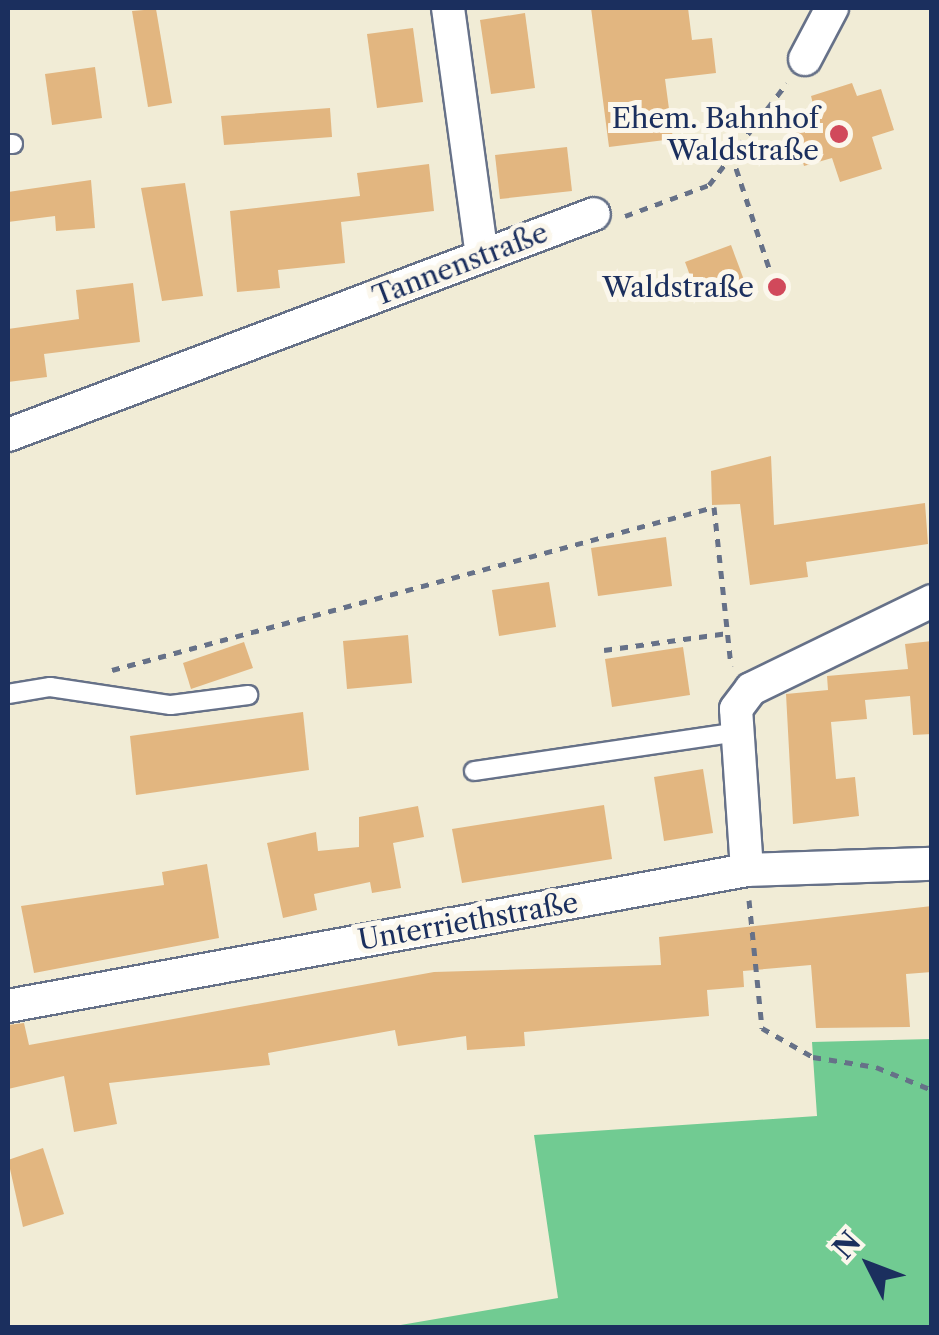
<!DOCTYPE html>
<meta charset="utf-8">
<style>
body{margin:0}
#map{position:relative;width:939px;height:1335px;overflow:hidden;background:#f1ecd6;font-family:"Libre Caslon Text",serif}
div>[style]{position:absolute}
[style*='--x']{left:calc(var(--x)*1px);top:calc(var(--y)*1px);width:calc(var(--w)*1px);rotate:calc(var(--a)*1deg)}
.green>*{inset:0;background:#71cb92}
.building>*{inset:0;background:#e2b680}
.path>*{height:5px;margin-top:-2.5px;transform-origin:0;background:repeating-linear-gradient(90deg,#667188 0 8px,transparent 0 16px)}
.roads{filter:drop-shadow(2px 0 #667188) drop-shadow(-2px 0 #667188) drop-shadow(0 2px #667188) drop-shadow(0 -2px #667188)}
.lane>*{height:18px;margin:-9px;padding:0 9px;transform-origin:9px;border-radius:9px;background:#fff}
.street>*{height:32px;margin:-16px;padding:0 16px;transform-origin:16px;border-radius:16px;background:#fff}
.dots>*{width:28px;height:28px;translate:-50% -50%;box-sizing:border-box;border:5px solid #fbf7ec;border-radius:50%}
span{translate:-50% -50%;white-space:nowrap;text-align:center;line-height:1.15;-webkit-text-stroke:10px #fbf7ec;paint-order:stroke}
.poi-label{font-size:28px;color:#1b2f5e}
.right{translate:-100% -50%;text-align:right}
.street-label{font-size:28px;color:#1b2f5e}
.frame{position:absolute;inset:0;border:10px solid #1b2f5e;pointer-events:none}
.north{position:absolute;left:819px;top:1215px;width:100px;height:100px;-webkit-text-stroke:8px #fbf7ec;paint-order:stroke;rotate:312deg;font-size:28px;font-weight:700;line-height:40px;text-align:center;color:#1b2f5e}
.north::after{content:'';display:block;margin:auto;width:35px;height:45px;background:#1b2f5e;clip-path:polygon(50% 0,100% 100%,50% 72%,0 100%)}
</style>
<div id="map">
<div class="green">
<div style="clip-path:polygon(931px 1039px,931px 1327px,389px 1327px,558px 1298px,534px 1135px,817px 1116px,812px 1042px)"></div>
</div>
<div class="building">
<div style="clip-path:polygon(591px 8px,688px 8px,692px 40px,712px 38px,716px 73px,665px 79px,673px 139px,609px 147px)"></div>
<div style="clip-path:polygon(156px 9px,172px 103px,148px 107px,132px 11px)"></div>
<div style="clip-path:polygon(525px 13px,535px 88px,491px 94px,480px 20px)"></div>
<div style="clip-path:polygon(413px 28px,423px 102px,377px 108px,367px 34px)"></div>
<div style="clip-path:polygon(95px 67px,102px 118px,52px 125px,45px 74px)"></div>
<div style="clip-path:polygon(852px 83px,857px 96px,881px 89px,894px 130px,872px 137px,882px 169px,840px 182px,832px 158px,804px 166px,789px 115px,814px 108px,811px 96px)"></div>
<div style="clip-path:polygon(330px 108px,332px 137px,224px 145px,221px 116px)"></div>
<div style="clip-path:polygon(567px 147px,572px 191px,500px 199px,495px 155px)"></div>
<div style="clip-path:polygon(429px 164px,434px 211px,341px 222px,345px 263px,278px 270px,280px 288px,237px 292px,230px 211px,360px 196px,357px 173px)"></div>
<div style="clip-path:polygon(91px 180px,95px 228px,56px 231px,55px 216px,8px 222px,8px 192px)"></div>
<div style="clip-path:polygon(185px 183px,203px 296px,162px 301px,141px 188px)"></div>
<div style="clip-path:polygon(731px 245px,744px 280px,698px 297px,685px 262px)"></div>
<div style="clip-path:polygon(133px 283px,140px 342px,44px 354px,47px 377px,8px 382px,8px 329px,79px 319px,76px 290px)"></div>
<div style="clip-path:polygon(771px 456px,774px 525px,925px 503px,928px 544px,806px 562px,808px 577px,750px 585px,740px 504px,712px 505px,711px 471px)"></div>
<div style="clip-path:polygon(666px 537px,672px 586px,598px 596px,591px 548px)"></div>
<div style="clip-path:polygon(549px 582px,556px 627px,499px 636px,492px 590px)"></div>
<div style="clip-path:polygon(408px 635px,412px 683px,347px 689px,343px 641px)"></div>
<div style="clip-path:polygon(932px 641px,932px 734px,913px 735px,910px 696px,865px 700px,867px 719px,831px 722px,836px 779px,855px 777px,859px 816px,793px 824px,786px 694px,828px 690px,827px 676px,908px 669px,905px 644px)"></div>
<div style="clip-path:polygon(244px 642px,253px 668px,191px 689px,183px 663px)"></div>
<div style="clip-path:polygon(683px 647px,690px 695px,612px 707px,605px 659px)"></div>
<div style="clip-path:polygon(303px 712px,309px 770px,136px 795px,130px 736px)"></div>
<div style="clip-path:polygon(703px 769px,713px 833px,664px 841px,654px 777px)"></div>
<div style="clip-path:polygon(604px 805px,612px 859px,462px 883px,452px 829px)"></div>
<div style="clip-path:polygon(418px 806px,424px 837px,393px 843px,401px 888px,372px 893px,370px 882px,314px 894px,317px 910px,283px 918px,267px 843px,316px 832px,318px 851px,359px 847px,359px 817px)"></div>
<div style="clip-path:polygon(207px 864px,219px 938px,34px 973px,21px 906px,164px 885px,162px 872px)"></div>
<div style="clip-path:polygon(932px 906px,932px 972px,906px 974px,910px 1027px,816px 1028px,811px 965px,743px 971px,744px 987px,707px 990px,709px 1016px,524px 1032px,525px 1046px,467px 1050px,466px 1036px,398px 1046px,395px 1030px,268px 1053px,270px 1065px,109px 1083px,117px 1124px,74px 1132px,64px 1076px,8px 1089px,8px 1025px,24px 1023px,29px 1045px,434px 972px,661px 965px,659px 937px)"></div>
<div style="clip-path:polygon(43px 1148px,64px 1214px,23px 1227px,8px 1160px)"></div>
</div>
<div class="path">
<div style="--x:731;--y:153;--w:127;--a:71.7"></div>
<div style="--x:625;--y:216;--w:90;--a:-20.3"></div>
<div style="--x:709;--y:185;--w:128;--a:-52.6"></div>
<div style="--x:604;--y:650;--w:125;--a:-7.8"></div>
<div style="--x:112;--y:670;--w:624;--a:-15.15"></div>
<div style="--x:714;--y:507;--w:160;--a:83.9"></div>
<div style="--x:749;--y:900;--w:129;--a:84.2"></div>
<div style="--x:762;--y:1028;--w:59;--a:29.6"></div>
<div style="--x:813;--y:1057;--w:64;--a:9"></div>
<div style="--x:876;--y:1067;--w:61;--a:22.3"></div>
</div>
<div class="roads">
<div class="lane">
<div style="--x:8;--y:144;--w:5;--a:0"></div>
<div style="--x:8;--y:694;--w:43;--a:-9.5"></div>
<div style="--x:50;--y:687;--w:122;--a:8.5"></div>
<div style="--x:171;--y:705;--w:78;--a:-7.4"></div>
<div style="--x:474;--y:771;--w:266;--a:-8.4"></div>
</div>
<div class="street">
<div style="--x:448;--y:8;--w:249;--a:82.2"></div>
<div style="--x:805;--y:59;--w:58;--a:-62.1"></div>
<div style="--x:8;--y:435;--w:626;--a:-20.66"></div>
<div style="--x:747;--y:870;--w:161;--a:-93.9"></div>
<div style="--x:736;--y:709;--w:25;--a:-53"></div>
<div style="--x:751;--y:689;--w:201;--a:-25.9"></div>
<div style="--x:8;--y:1006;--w:751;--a:-10.43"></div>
<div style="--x:747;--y:870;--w:185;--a:-1.9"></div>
</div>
</div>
<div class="dots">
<div style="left:839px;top:134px;background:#d1495b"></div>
<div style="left:777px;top:287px;background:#d1495b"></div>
</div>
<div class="poi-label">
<span class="right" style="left:819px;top:134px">Ehem. Bahnhof<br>Waldstraße</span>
<span class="right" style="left:754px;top:287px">Waldstraße</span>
</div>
<div class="street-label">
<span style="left:460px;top:264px;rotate:-21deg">Tannenstraße</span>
<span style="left:468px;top:921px;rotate:-10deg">Unterriethstraße</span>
</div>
<div class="frame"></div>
<div class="north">N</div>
</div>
